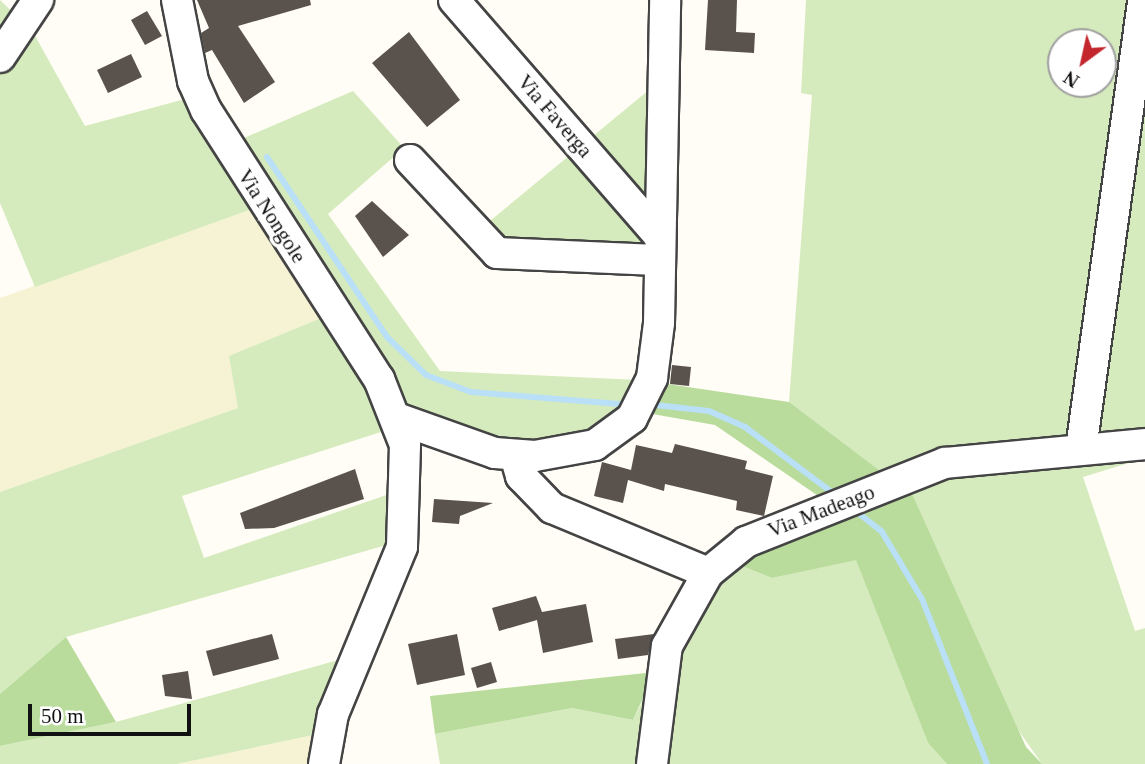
<!DOCTYPE html>
<style>
body{margin:0}
#map{position:relative;width:1145px;height:764px;overflow:hidden;background:#fffdf5;font-family:"Times New Roman",serif}
div>[style]{position:absolute}
[style*='--x']{left:calc(var(--x)*1px);top:calc(var(--y)*1px);width:calc(var(--w)*1px);rotate:calc(var(--a)*1deg)}
.farmland>*{inset:0;background:#f6f3d4}
.green>*{inset:0;background:#d5ebbd}
.forest>*{inset:0;background:#b9dc9c}
.stream>*{height:6px;margin:-3px;padding:0 3px;transform-origin:3px;border-radius:3px;background:#b9e0f7}
.building>*{inset:0;background:#5a524d}
.roads{filter:drop-shadow(2px 0 #444) drop-shadow(-2px 0 #444) drop-shadow(0 2px #444) drop-shadow(0 -2px #444)}
.minor>*{height:30px;margin:-15px;padding:0 15px;transform-origin:15px;border-radius:15px;background:#fff}
span{translate:-50% -50%;white-space:nowrap;text-align:center;line-height:1.15;-webkit-text-stroke:7px #fff;paint-order:stroke}
.street-label{font-size:21px;color:#111}
.north{position:absolute;left:1047px;top:28px;width:70px;height:70px;box-sizing:border-box;background:#fff;border:2px solid #a0a0a0;border-radius:50%;rotate:213deg;font-size:19px;font-weight:700;line-height:28px;text-align:center;color:#111}
.north::after{content:'';display:block;margin:auto;width:24px;height:32px;background:#c4262e;clip-path:polygon(50% 0,100% 100%,50% 72%,0 100%)}
.scale{position:absolute;left:28px;top:704px;width:163px;height:32px;box-sizing:border-box;border:4px solid #111;border-top:0;padding-left:9px;font-size:21px;line-height:24px;white-space:nowrap;color:#111;-webkit-text-stroke:5px #fff;paint-order:stroke}
</style>
<div id="map">
<div class="farmland">
<div style="clip-path:polygon(252px 209px,321px 318px,230px 356px,239px 408px,0 492px,0 298px)"></div>
<div style="clip-path:polygon(318px 734px,319px 764px,177px 764px)"></div>
</div>
<div class="green">
<div style="clip-path:polygon(0 0,33px 32px,85px 126px,211px 92px,237px 141px,353px 91px,404px 148px,328px 214px,440px 371px,640px 380px,641px 412px,543px 449px,384px 431px,182px 496px,204px 558px,398px 491px,390px 544px,66px 637px,0 694px,0 492px,238px 408px,229px 356px,321px 318px,252px 209px,35px 287px,0 203px)"></div>
<div style="clip-path:polygon(evenodd,806px 0,1145px 0,1145px 458px,1083px 477px,1135px 631px,1145px 628px,1145px 764px,1042px 764px,789px 402px,812px 95px,801px 93px,806px 0,1061px 42px,1103px 42px,1103px 84px,1061px 84px,1061px 42px)"></div>
<div style="clip-path:polygon(655px 85px,650px 260px,502px 252px,479px 230px)"></div>
<div style="clip-path:polygon(716px 556px,772px 578px,856px 559px,928px 743px,947px 764px,440px 764px,435px 734px,572px 708px,633px 720px)"></div>
<div style="clip-path:polygon(349px 657px,318px 734px,177px 764px,0 764px,0 746px,116px 722px)"></div>
</div>
<div class="forest">
<div style="clip-path:polygon(640px 380px,789px 402px,913px 496px,1026px 747px,1042px 764px,947px 764px,928px 743px,856px 560px,772px 578px,716px 556px,824px 500px,715px 425px,641px 412px)"></div>
<div style="clip-path:polygon(66px 637px,116px 722px,0 746px,0 694px)"></div>
<div style="clip-path:polygon(655px 672px,633px 720px,572px 708px,435px 734px,430px 696px)"></div>
</div>
<div class="stream">
<div style="--x:267;--y:157;--w:216;--a:56.3"></div>
<div style="--x:387;--y:337;--w:54;--a:44.3"></div>
<div style="--x:426;--y:375;--w:48;--a:20.7"></div>
<div style="--x:471;--y:392;--w:149;--a:4.6"></div>
<div style="--x:647;--y:404;--w:62;--a:6.4"></div>
<div style="--x:709;--y:411;--w:39;--a:24"></div>
<div style="--x:745;--y:427;--w:115;--a:36.9"></div>
<div style="--x:853;--y:509;--w:37;--a:38"></div>
<div style="--x:882;--y:532;--w:78;--a:59.2"></div>
<div style="--x:922;--y:599;--w:177;--a:68.5"></div>
</div>
<div class="building">
<div style="clip-path:polygon(197px 0,310px 0,311px 5px,238px 26px,275px 82px,244px 103px,212px 50px,205px 53px,201px 33px,209px 28px)"></div>
<div style="clip-path:polygon(708px 0,737px 0,736px 32px,755px 33px,754px 53px,705px 50px)"></div>
<div style="clip-path:polygon(147px 11px,162px 36px,145px 45px,131px 20px)"></div>
<div style="clip-path:polygon(409px 32px,460px 100px,427px 127px,372px 63px)"></div>
<div style="clip-path:polygon(131px 54px,142px 77px,108px 93px,97px 70px)"></div>
<div style="clip-path:polygon(372px 201px,409px 235px,383px 257px,355px 216px)"></div>
<div style="clip-path:polygon(672px 365px,691px 367px,689px 386px,670px 384px)"></div>
<div style="clip-path:polygon(675px 444px,747px 461px,745px 469px,773px 476px,764px 516px,736px 510px,737px 501px,665px 484px,664px 491px,628px 480px,623px 503px,594px 496px,602px 462px,631px 470px,636px 445px,672px 453px)"></div>
<div style="clip-path:polygon(355px 469px,364px 499px,274px 528px,245px 529px,240px 513px)"></div>
<div style="clip-path:polygon(434px 499px,493px 503px,460px 516px,459px 524px,432px 522px)"></div>
<div style="clip-path:polygon(536px 596px,542px 612px,586px 604px,593px 642px,543px 653px,537px 620px,499px 631px,492px 608px)"></div>
<div style="clip-path:polygon(272px 634px,279px 659px,213px 676px,206px 651px)"></div>
<div style="clip-path:polygon(457px 634px,465px 675px,417px 685px,408px 644px)"></div>
<div style="clip-path:polygon(654px 634px,648px 655px,618px 659px,615px 639px)"></div>
<div style="clip-path:polygon(491px 662px,497px 682px,477px 688px,471px 668px)"></div>
<div style="clip-path:polygon(188px 671px,192px 699px,165px 696px,162px 675px)"></div>
</div>
<div class="roads">
<div class="minor">
<div style="--x:177;--y:0;--w:83;--a:78.8"></div>
<div style="--x:193;--y:81;--w:32;--a:66"></div>
<div style="--x:206;--y:110;--w:320;--a:57.3"></div>
<div style="--x:379;--y:379;--w:71;--a:68.5"></div>
<div style="--x:405;--y:445;--w:102;--a:91.7"></div>
<div style="--x:402;--y:547;--w:181;--a:112.4"></div>
<div style="--x:333;--y:714;--w:51;--a:100.2"></div>
<div style="--x:454;--y:0;--w:308;--a:49"></div>
<div style="--x:0;--y:57;--w:69;--a:-56.3"></div>
<div style="--x:410;--y:160;--w:127;--a:46.9"></div>
<div style="--x:497;--y:253;--w:160;--a:2.5"></div>
<div style="--x:399;--y:419;--w:102;--a:19.5"></div>
<div style="--x:495;--y:453;--w:40;--a:4.3"></div>
<div style="--x:535;--y:456;--w:61;--a:-10.4"></div>
<div style="--x:595;--y:445;--w:46;--a:-36.1"></div>
<div style="--x:632;--y:418;--w:45;--a:-63.4"></div>
<div style="--x:652;--y:378;--w:55;--a:-82.7"></div>
<div style="--x:659;--y:323;--w:323;--a:-88.9"></div>
<div style="--x:1081;--y:449;--w:453;--a:-82.1"></div>
<div style="--x:515;--y:455;--w:22;--a:74"></div>
<div style="--x:521;--y:476;--w:45;--a:45.9"></div>
<div style="--x:552;--y:508;--w:169;--a:22.6"></div>
<div style="--x:652;--y:764;--w:119;--a:-82.8"></div>
<div style="--x:667;--y:646;--w:84;--a:-60.7"></div>
<div style="--x:708;--y:573;--w:49;--a:-39.2"></div>
<div style="--x:746;--y:542;--w:214;--a:-21.7"></div>
<div style="--x:945;--y:463;--w:201;--a:-5.4"></div>
</div>
</div>
<div class="street-label">
<span style="left:555px;top:116px;rotate:49deg">Via Faverga</span>
<span style="left:272px;top:216px;rotate:57deg">Via Nongole</span>
<span style="left:821px;top:511px;rotate:-21deg">Via Madeago</span>
</div>
<div class="north">N</div>
<div class="scale">50 m</div>
</div>
